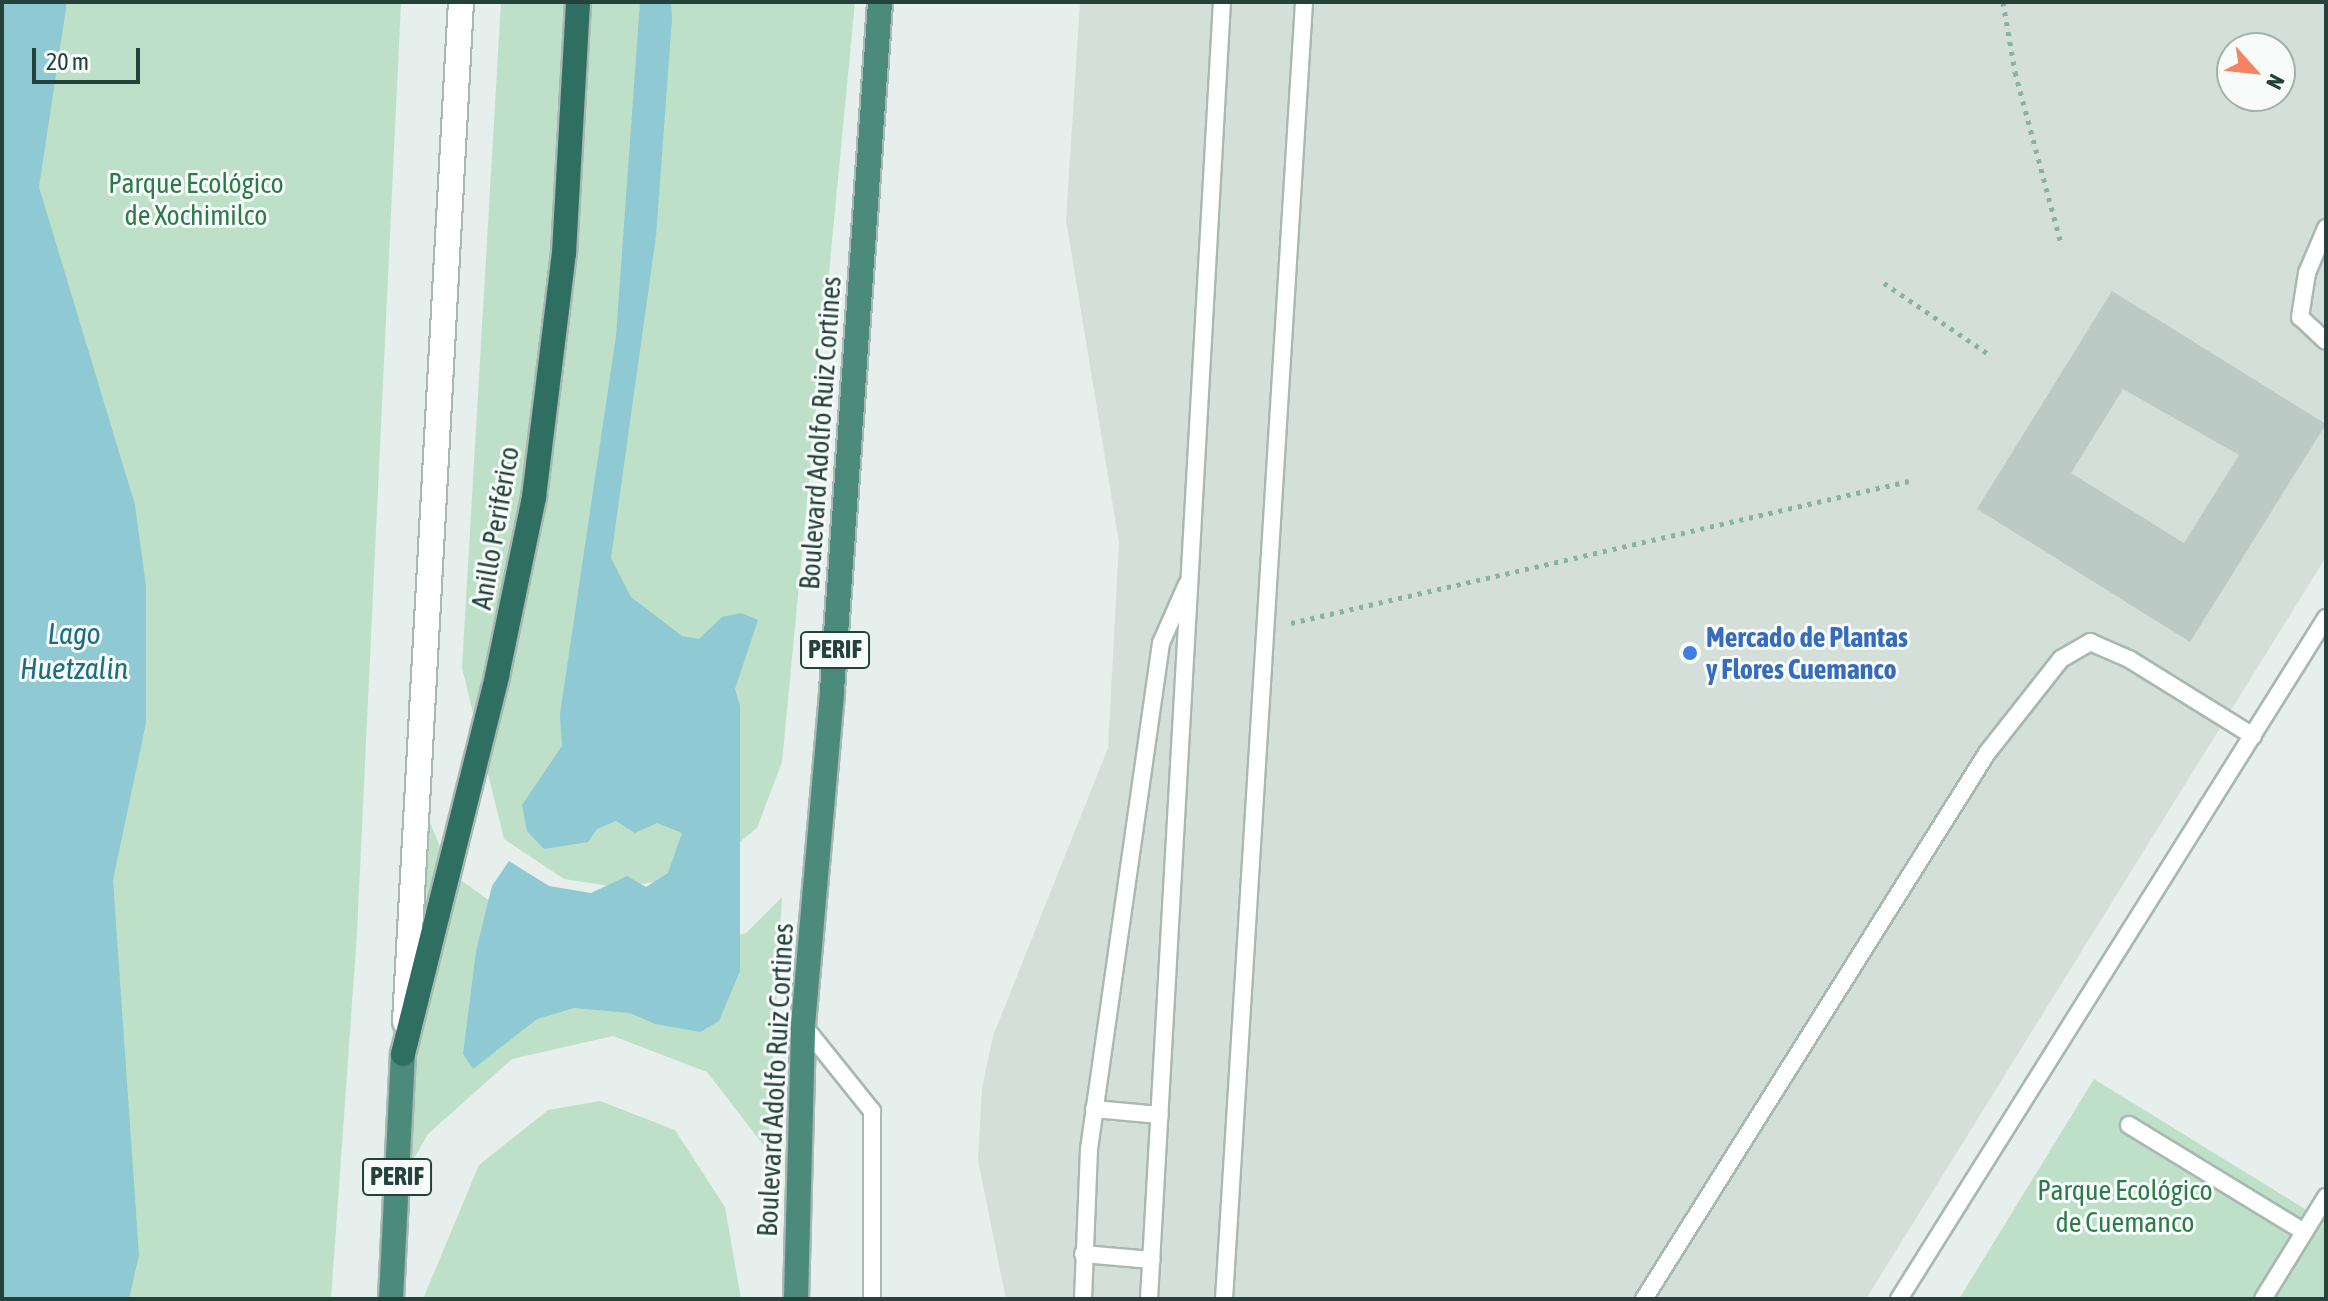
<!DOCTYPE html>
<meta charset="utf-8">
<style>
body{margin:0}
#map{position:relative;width:2328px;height:1301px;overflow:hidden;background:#e6efeb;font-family:"Asap Condensed",sans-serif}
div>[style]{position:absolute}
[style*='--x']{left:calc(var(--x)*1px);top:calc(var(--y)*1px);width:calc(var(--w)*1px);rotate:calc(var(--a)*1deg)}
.built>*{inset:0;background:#d4dfda}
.green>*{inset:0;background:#bfe0c8}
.water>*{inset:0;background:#8ec9d4}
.building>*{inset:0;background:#bbcac4}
.path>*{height:5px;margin-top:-2.5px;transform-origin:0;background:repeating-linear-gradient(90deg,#86b3a5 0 4px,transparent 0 10px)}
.roads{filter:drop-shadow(2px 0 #a8b8b2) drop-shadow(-2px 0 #a8b8b2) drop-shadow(0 2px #a8b8b2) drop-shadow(0 -2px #a8b8b2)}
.service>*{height:16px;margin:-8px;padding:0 8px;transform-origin:8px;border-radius:8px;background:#fff}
.secondary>*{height:24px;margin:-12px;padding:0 12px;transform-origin:12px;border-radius:12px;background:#fff}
.trunk>*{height:24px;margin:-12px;padding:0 12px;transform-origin:12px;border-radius:12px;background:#4c8a7c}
.motorway>*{height:24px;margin:-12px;padding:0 12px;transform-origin:12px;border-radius:12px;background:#2f6f62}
.dots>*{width:22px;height:22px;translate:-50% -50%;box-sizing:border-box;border:4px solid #f7fbf9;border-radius:50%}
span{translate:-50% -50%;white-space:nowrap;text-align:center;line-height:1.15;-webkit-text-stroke:6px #f7fbf9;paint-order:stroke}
.shield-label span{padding:2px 6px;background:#f7fbf9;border:2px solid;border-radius:6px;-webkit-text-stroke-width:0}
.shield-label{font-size:26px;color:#24423a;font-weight:700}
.park-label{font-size:28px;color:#2d7a4b}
.street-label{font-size:28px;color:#24423a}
.shop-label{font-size:28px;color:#366cbe;font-weight:700}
.left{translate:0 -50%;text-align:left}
.water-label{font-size:30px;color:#1c6f80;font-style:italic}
.frame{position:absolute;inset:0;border:4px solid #24423a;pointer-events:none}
.north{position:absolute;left:2216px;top:32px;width:80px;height:80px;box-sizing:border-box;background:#f7fbf9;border:2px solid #a3b1ad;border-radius:50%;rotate:117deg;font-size:22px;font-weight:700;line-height:32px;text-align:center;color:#24423a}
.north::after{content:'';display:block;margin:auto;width:28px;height:36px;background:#f4845f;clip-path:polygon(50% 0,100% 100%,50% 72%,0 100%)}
.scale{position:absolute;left:32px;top:48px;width:108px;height:36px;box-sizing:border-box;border:4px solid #24423a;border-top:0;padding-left:10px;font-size:24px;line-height:28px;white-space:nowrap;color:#24423a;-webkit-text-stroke:6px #f7fbf9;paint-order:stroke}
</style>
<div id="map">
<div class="built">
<div style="clip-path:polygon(evenodd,1080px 2px,2326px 2px,2326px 557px,1866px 1299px,1006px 1299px,978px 1160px,982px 1088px,993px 1036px,1108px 748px,1119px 543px,1066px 220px,1080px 2px,2232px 48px,2280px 48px,2280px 96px,2232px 96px,2232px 48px)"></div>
</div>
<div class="green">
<div style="clip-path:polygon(2px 2px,401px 2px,357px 933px,331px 1299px,2px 1299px)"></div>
<div style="clip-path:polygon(501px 2px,855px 2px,782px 762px,757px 828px,703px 872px,623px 888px,564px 879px,504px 839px,462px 668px)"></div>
<div style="clip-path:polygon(419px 796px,451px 873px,550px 944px,653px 957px,746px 933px,782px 897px,768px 1151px,707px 1072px,613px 1036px,512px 1059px,428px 1134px,399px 1185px)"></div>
<div style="clip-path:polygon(2094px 1079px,2326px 1222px,2326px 1299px,1959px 1299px)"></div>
<div style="clip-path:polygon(600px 1101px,675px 1130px,725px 1207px,741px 1299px,423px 1299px,479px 1165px,548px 1110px)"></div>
</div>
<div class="water">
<div style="clip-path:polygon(2px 2px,67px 2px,39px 187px,135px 505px,146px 586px,146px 723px,113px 880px,139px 1255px,129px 1299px,2px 1299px)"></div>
<div style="clip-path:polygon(640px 2px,671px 2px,672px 19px,656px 236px,611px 558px,631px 597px,682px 636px,699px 639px,722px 617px,741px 613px,758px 620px,735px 689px,740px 706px,740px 971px,719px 1021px,700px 1032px,655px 1024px,630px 1013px,574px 1008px,537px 1019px,473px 1069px,463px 1054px,476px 951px,492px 886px,509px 861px,549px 886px,591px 893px,627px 876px,646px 887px,668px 873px,682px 833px,657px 823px,635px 833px,616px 821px,597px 829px,588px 842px,544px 849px,527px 831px,522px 805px,562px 746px,560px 714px,616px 336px)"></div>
</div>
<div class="building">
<div style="clip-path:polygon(evenodd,2112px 291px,2326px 424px,2190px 642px,1977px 509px,2112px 291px,2123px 389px,2239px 455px,2184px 543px,2071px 473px,2123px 389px)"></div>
</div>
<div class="path">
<div style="--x:2003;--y:2;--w:71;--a:80.3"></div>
<div style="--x:2015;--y:72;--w:178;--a:75"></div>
<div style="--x:1884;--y:283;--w:125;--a:34.2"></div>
<div style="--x:1291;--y:623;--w:634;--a:-12.94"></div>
</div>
<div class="roads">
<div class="service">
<div style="--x:2326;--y:228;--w:49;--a:112.9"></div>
<div style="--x:2307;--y:273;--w:45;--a:99"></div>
<div style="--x:2300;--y:317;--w:35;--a:43"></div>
<div style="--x:803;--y:1025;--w:110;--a:51.3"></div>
<div style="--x:872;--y:1111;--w:188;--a:90"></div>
<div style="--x:1094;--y:1109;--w:66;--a:5.2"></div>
<div style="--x:2129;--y:1125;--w:205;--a:31.4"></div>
<div style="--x:1083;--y:1254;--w:69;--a:5"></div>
<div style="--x:1083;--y:1299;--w:150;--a:-87.7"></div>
<div style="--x:1089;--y:1149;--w:511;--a:-81.9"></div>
<div style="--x:1161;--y:643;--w:64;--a:-66.2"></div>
<div style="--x:1149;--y:1299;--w:1299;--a:-86.78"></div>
<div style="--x:1224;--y:1299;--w:1299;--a:-86.47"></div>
<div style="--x:1644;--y:1299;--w:645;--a:-57.86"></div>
<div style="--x:1987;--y:753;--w:120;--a:-51.8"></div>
<div style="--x:2061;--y:659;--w:34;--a:-30"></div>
<div style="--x:2090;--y:642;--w:43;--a:23.6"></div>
<div style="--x:2129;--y:659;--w:146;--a:31.8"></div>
<div style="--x:1899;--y:1299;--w:804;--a:-57.91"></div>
<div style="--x:2263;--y:1299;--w:120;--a:-58.3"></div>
</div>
<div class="secondary">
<div style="--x:405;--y:1022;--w:1022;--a:-86.86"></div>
</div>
<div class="trunk">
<div style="--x:391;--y:1299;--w:245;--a:-87.2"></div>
<div style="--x:796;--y:1299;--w:274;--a:-88.5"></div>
<div style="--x:803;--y:1025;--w:335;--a:-85"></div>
<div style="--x:832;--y:691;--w:691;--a:-86.01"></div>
</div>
<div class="motorway">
<div style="--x:403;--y:1054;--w:390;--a:-76"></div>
<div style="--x:497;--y:676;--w:183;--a:-78.3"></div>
<div style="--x:534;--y:497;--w:246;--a:-83"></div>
<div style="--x:564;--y:253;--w:251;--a:-86.8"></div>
</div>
</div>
<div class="dots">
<div style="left:1690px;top:653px;background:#3f7fe0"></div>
</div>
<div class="shield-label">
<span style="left:835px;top:650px">PERIF</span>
<span style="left:397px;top:1177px">PERIF</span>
</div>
<div class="park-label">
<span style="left:196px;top:199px">Parque Ecológico<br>de Xochimilco</span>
<span style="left:2125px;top:1206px">Parque Ecológico<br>de Cuemanco</span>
</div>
<div class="street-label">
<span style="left:820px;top:433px;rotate:-86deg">Boulevard Adolfo Ruiz Cortines</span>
<span style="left:495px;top:528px;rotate:-80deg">Anillo Periférico</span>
<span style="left:775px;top:1080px;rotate:-87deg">Boulevard Adolfo Ruiz Cortines</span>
</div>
<div class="shop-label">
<span class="left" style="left:1706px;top:653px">Mercado de Plantas<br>y Flores Cuemanco</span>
</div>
<div class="water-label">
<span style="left:74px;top:650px">Lago<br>Huetzalin</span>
</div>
<div class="frame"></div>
<div class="north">N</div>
<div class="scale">20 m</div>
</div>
